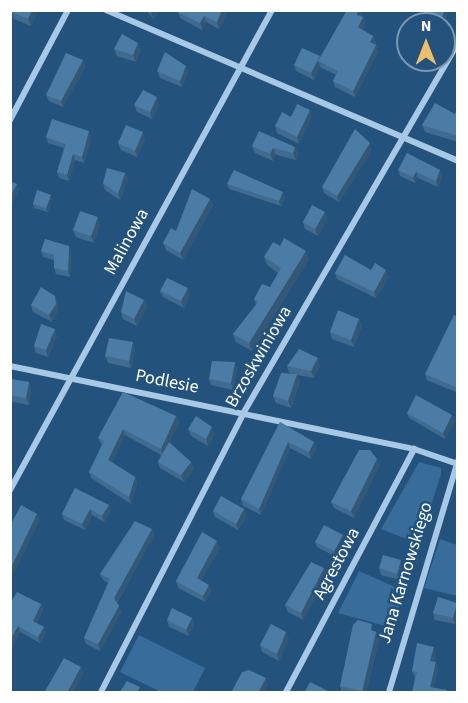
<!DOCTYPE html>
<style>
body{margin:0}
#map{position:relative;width:468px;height:703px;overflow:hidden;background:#23527d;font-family:"Source Sans 3",sans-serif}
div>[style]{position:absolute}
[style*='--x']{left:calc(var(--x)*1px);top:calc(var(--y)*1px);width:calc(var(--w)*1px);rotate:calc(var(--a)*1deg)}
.green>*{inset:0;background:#376c9b}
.minor>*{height:6px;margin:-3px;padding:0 3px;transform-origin:3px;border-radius:3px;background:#a8c9e6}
.wall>*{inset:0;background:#406b8f}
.shaded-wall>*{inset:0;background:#345774}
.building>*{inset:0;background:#4b7ca6}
span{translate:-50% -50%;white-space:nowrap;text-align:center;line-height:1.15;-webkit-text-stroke:5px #23527d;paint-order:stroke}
.street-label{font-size:18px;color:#fff}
.frame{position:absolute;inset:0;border:12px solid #fff;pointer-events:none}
.north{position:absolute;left:396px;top:12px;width:60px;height:60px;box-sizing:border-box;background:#23527d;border:2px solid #7b97b1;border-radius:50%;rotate:0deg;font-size:16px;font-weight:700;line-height:24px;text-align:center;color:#fff}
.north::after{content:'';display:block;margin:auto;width:21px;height:27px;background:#f0be6b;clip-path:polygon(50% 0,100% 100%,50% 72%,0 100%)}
</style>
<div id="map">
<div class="green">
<div style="clip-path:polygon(419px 462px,441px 468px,441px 474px,419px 544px,381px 529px)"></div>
<div style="clip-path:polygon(440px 539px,457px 545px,457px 596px,424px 588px)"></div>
<div style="clip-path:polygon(359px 571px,404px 591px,393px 628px,338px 613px)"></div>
<div style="clip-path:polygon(139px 635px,205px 668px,193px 692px,161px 692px,120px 672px)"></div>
</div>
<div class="minor">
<div style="--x:106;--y:10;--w:383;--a:23.2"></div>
<div style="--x:10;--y:120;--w:124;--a:-62.2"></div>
<div style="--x:10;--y:366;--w:412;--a:11.6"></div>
<div style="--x:414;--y:449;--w:46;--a:18.8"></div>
<div style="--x:10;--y:490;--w:547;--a:-61.37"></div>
<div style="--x:101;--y:692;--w:314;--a:-62.9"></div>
<div style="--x:244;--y:412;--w:427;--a:-59.9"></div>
<div style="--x:286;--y:692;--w:275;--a:-62.2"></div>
<div style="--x:389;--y:692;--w:241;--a:-73.4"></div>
</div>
<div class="wall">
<div style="clip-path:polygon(13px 10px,38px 10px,31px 26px,14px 19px,12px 12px)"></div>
<div style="clip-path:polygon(146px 10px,159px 10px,154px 20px)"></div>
<div style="clip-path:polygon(175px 10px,226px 10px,227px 13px,219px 29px,206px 22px,202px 30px,180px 18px,178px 12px)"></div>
<div style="clip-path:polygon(361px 16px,363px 17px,365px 23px,362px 30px,373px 36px,376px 42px,375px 44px,376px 45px,378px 52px,355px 97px,335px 87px,333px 81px,336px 75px,320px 67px,314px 80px,296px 71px,294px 65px,320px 58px)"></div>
<div style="clip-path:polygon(114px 49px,141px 50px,136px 62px,117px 56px)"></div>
<div style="clip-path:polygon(83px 60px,85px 67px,63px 107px,49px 101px,46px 95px)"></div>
<div style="clip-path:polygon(157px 71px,188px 72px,182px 87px,160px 78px)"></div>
<div style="clip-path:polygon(159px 104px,152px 119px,137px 112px,134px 105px)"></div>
<div style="clip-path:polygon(458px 108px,458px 142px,425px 132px,422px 125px,455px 114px)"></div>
<div style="clip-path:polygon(291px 117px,312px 117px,299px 144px,277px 133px,275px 126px)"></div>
<div style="clip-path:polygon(46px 137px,91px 137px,84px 163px,75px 160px,69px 181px,59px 178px,57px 172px,64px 148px,48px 143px)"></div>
<div style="clip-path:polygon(145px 139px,137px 157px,121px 150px,118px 143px)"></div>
<div style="clip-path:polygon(252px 146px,295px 147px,298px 154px,296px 160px,276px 155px,273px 161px,255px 153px)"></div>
<div style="clip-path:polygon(372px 150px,339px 202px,324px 193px,322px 187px)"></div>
<div style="clip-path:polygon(398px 170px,442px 177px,438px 187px,418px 178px,415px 183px,400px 176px)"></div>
<div style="clip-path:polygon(125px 173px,128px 179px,120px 200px,105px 190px,103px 183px)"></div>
<div style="clip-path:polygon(227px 184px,285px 197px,281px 206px,229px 189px)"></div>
<div style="clip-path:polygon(52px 198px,48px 212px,34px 208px,33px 204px)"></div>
<div style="clip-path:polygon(210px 199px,213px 205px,183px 260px,166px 250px,163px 243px)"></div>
<div style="clip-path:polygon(327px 219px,318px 236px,305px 229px,303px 222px)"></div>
<div style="clip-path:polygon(100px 224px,94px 243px,76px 237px,73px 230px)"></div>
<div style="clip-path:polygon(69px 246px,71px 252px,70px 277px,56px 274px,54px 268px,54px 260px,43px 257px,41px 251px)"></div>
<div style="clip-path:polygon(280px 246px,309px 259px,252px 351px,236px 342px,233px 334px,256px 305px,254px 299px,270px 287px,278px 273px,267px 265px,264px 257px)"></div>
<div style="clip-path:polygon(371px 270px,389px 276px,376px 298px,337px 279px,335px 273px)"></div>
<div style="clip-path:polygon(160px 291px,190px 295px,184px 308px,163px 297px)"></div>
<div style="clip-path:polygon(144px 300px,147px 307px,137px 326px,123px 319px,121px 312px)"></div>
<div style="clip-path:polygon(58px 302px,58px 310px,52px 322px,33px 312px,31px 305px)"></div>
<div style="clip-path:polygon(458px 317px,458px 393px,427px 380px,425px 374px)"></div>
<div style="clip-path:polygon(362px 325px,354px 347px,332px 339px,330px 332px)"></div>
<div style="clip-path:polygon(57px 336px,48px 357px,36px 353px,34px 346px)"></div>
<div style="clip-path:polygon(135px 349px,131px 368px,108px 363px,105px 356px)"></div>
<div style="clip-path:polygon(235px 362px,237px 369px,233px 390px,211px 385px,209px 379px)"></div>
<div style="clip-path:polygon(320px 365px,314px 378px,297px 375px,300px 381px,291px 408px,276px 403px,273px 396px,296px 374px,289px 373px,287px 366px)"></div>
<div style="clip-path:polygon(10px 379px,29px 382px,31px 389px,29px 405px,10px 401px)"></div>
<div style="clip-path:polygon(123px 392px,176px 416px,179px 422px,169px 443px,191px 462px,194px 469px,184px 482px,160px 468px,158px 462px,161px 455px,125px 435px,112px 462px,135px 477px,137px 483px,131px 504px,91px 478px,89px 472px,102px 445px,101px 444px,98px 438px)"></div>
<div style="clip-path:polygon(407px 413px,455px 421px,445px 439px,409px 418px)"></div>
<div style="clip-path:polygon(280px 422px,314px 442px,316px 449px,311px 459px,290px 448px,261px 515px,243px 506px,241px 499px)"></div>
<div style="clip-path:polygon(188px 429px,215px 433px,208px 446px,191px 436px)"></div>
<div style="clip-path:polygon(380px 465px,354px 518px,334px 508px,331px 502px)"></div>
<div style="clip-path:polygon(75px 488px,111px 511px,104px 522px,92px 515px,85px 530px,64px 520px,62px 514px)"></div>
<div style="clip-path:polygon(213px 511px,247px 515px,238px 530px,215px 517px)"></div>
<div style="clip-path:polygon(152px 529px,154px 535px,117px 603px,121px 612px,100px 651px,86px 644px,84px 638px,108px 583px,103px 580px,100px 574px)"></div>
<div style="clip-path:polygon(345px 541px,336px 557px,317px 547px,315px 542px)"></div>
<div style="clip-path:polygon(220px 548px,201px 581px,212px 591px,205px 602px,178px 588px,176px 581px)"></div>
<div style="clip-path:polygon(404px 567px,400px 580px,381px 575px,379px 568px)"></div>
<div style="clip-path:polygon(327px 575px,303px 620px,288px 612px,285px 605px)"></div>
<div style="clip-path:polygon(457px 603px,458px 617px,455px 624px,435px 620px,433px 613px)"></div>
<div style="clip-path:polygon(10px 604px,41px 604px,43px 610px,37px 623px,46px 633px,40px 643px,20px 632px,10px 651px)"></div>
<div style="clip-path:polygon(192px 618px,194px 625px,189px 636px,169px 627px,167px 620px)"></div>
<div style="clip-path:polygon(375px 631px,376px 632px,379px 639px,366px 693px,342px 693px,340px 686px)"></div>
<div style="clip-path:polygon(289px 639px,279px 661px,262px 652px,260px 645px)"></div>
<div style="clip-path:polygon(436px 654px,434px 662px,438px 669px,433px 688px,412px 693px,415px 678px,412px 671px)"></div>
</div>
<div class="shaded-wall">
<div style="clip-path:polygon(32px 10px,38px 10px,31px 26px,28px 19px)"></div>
<div style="clip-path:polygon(153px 10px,159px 10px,154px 20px,151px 14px)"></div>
<div style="clip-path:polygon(222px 10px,226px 10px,227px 13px,219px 29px,217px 22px)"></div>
<div style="clip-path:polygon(358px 10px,363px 10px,359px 21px,357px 15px)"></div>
<div style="clip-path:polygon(445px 10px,450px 10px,444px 25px,439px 24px)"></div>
<div style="clip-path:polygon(204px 16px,206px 22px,202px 30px,200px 23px)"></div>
<div style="clip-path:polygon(363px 17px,365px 23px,360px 34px,358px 27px)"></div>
<div style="clip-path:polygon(373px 36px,376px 42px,372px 48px,370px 42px)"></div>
<div style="clip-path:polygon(138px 43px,141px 50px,136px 62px,133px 55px)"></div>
<div style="clip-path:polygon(376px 45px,378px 52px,355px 97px,353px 91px)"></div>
<div style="clip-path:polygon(320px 56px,322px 63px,318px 61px,320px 67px,314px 80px,311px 73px)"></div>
<div style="clip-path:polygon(83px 60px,85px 67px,63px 107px,61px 101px)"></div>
<div style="clip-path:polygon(186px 66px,188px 72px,182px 87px,180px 81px)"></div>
<div style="clip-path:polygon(157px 97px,159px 104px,152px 119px,150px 112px)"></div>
<div style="clip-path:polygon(310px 110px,312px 117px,299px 144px,297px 137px)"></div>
<div style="clip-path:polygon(89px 131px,91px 137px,84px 163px,82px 157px)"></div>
<div style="clip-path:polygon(143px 132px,145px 139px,137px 157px,135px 151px)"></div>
<div style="clip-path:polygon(370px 143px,372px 150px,339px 202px,337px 196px)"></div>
<div style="clip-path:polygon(295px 147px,298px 154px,296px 160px,293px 153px)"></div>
<div style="clip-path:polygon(273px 148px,276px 155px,273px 161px,270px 154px)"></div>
<div style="clip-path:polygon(73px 154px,75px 160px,69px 181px,67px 175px)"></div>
<div style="clip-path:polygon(440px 170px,442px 177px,438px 187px,436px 181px)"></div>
<div style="clip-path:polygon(416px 172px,418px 178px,415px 183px,413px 177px)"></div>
<div style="clip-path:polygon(125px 173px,128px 179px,120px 200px,118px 194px)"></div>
<div style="clip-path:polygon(17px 184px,19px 190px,10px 208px,10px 197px)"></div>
<div style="clip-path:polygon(283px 192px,285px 197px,281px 206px,279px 201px)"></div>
<div style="clip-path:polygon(51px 195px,52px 198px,48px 212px,46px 208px)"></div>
<div style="clip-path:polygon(210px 199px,213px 205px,183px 260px,180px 253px)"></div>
<div style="clip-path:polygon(325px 212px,327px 219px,318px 236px,315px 229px)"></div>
<div style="clip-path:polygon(98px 217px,100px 224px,94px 243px,91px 236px)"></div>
<div style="clip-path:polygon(69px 246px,71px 252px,70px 277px,68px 271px)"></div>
<div style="clip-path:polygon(306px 251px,309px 259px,252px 351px,249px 343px)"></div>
<div style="clip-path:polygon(386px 270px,389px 276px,376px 298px,374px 292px)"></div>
<div style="clip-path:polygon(188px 288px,190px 295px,184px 308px,181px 301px)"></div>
<div style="clip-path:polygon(55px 296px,58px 302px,58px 310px,52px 322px,49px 315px)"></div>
<div style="clip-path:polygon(144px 300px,147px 307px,137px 326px,134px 319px)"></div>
<div style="clip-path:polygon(359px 319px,362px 325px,354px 347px,351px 340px)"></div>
<div style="clip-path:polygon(55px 329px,57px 336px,48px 357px,46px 350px)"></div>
<div style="clip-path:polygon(133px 342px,135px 349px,131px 368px,129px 361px)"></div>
<div style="clip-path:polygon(318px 358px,320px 365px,314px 378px,311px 371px)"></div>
<div style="clip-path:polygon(235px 362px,237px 369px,233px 390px,231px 383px)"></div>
<div style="clip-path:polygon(297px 374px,300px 381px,291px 408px,288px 401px)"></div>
<div style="clip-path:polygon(29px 382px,31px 389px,29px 405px,26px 398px)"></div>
<div style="clip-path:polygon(452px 415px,455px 421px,445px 439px,443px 433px)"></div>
<div style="clip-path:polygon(176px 416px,179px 422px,163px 456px,161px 449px)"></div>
<div style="clip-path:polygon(212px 427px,215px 433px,208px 446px,206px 439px)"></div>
<div style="clip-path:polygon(123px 429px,125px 435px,110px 466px,108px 460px)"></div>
<div style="clip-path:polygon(288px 442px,290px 448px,261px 515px,259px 509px)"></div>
<div style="clip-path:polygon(314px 442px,316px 449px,311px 459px,309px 452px)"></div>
<div style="clip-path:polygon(377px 459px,380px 465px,354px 518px,351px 511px)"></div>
<div style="clip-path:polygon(191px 462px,194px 469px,184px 482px,181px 475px)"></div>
<div style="clip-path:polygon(135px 477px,137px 483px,131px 504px,129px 497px)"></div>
<div style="clip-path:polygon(109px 505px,111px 511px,104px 522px,102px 516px)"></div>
<div style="clip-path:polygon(90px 509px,92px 515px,85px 530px,82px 524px)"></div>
<div style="clip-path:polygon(244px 509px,247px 515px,238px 530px,236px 524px)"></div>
<div style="clip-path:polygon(37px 514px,40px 520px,14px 574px,11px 568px)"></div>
<div style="clip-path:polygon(152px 529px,154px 535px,116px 604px,114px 598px)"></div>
<div style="clip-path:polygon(343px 535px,345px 541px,336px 557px,334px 551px)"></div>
<div style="clip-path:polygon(217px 541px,220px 548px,199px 585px,197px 578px)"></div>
<div style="clip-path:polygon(401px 560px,404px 567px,400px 580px,397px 574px)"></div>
<div style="clip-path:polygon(324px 568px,327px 575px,303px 620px,301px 613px)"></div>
<div style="clip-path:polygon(209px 585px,212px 591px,205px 602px,203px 596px)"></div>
<div style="clip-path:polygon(457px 603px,458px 617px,455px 624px,453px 618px)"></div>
<div style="clip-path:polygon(41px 604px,43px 610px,35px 627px,33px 621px)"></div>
<div style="clip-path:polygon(119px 606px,121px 612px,100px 651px,98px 644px)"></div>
<div style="clip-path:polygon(192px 618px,194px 625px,189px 636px,186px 630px)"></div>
<div style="clip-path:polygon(18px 626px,20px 632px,10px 651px,10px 641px)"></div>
<div style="clip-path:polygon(44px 627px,46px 633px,40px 643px,38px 637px)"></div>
<div style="clip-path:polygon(286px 632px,289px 639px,279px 661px,277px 654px)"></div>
<div style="clip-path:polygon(376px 632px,379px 639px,366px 693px,362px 693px)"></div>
<div style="clip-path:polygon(434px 647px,436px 654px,433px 668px,430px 661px)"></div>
<div style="clip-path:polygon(436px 662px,438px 669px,432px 693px,430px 687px)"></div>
<div style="clip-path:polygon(81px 667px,84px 673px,73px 693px,67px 693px)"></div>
<div style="clip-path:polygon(266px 678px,268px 685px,264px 693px,258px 693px)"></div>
</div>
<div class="building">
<div style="clip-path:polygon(13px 10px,32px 10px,28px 19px,12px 12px)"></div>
<div style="clip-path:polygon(179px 10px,222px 10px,217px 22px,204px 16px,200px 23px,178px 12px)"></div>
<div style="clip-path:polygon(347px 10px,358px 10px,357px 15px,363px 17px,358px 27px,373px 36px,370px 42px,376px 45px,353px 91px,333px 81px,338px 71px,318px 61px)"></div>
<div style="clip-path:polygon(431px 10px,445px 10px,439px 24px,423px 24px)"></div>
<div style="clip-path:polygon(122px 34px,138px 43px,133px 55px,114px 49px)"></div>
<div style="clip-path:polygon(302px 48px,320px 56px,311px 73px,294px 65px)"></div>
<div style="clip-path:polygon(165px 52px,186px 66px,180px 81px,157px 71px)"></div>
<div style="clip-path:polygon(66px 53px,83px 60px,61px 101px,46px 95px)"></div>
<div style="clip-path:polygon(143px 90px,157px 97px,150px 112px,134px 105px)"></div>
<div style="clip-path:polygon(435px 103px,455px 114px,458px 108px,458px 136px,422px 125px)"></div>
<div style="clip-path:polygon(297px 104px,310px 110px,297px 137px,275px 126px,282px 112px,291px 117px)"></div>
<div style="clip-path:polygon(52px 119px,89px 131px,82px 157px,73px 154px,67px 175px,57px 172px,66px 144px,46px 137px)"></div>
<div style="clip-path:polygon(126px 125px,143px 132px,135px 151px,118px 143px)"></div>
<div style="clip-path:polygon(355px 129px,370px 143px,337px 196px,322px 187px)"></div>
<div style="clip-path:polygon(259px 131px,295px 147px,293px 153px,273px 148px,270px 154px,252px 146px)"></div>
<div style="clip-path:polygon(407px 153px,440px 170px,436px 181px,416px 172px,413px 177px,398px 170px)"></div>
<div style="clip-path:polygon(107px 168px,125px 173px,118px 194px,103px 183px)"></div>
<div style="clip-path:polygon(234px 170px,283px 192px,279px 201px,227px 184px)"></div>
<div style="clip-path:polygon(10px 181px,17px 184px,10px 197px)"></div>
<div style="clip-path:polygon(192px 189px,210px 199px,180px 253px,163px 243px,171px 228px,176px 231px)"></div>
<div style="clip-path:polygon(37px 190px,51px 195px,46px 208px,33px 204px)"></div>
<div style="clip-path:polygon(312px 205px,325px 212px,315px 229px,303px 222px)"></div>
<div style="clip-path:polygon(80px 211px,98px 217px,91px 236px,73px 230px)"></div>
<div style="clip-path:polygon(284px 238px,306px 251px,249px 343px,233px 334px,258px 302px,254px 299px,262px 284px,270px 287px,281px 268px,264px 257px,273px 242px,280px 246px)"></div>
<div style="clip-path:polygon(45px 239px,69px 246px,68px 271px,54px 268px,54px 255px,41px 251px)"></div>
<div style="clip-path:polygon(345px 255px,371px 270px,375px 263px,386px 270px,374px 292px,335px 273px)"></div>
<div style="clip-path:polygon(167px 278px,188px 288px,181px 301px,160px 291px)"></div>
<div style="clip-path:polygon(41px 287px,55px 296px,56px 304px,49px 315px,31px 305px)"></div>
<div style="clip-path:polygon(126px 291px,144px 300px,134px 319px,121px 312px)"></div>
<div style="clip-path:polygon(338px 310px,359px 319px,351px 340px,330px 332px)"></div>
<div style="clip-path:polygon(454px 315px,458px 317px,458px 388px,425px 374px)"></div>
<div style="clip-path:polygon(41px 324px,55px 329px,46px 350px,34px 346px)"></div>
<div style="clip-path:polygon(109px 338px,133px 342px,129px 361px,105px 356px)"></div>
<div style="clip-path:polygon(299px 349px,318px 358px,311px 371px,287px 366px)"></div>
<div style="clip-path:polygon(212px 361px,235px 362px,231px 383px,209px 379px)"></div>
<div style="clip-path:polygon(281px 373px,297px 374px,288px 401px,273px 396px)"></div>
<div style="clip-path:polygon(10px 379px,29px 382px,26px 398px,10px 395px)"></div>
<div style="clip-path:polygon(123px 392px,176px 416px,161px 449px,123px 429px,108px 460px,135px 477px,129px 497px,89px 472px,104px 441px,98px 438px)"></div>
<div style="clip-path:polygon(416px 395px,452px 415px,443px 433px,407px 413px)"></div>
<div style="clip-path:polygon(196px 416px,212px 427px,206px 439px,188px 429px)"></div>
<div style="clip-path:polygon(280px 422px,314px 442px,309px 452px,288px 442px,259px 509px,241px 499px)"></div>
<div style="clip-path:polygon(169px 442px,191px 462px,181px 475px,158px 462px)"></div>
<div style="clip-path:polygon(359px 450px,370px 450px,377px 459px,351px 511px,331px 502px)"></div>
<div style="clip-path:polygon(75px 488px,109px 505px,102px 516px,90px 509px,82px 524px,62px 514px)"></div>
<div style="clip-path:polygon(221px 496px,244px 509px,236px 524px,213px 511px)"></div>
<div style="clip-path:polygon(21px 505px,37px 514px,11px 568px,10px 567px,10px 526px)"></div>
<div style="clip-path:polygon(135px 521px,152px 529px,114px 598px,119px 606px,98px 644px,84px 638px,110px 579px,100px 574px)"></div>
<div style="clip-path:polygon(324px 525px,343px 535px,334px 551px,315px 542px)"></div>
<div style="clip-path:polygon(202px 532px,217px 541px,197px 578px,209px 585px,203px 596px,176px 581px)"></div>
<div style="clip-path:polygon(383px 555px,401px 560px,397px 574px,379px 568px)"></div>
<div style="clip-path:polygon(311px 562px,324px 568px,301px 613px,285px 605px)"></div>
<div style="clip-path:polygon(17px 592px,41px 604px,33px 621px,44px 627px,38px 637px,18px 626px,10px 641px,10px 604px)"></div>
<div style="clip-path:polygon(438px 597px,457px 603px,453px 618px,433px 613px)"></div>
<div style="clip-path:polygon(172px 608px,192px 618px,186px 630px,167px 620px)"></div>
<div style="clip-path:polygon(358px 620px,372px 624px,371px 630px,376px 632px,362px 691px,340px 686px,353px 625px)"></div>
<div style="clip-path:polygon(271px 624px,286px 632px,277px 654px,260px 645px)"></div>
<div style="clip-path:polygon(417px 643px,434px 647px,430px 661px,436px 662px,430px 687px,447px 690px,446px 693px,412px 693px,417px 672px,412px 671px)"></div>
<div style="clip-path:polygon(64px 658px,81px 667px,67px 693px,44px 693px)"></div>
<div style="clip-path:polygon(249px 670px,266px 678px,258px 693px,231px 693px,242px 672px)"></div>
<div style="clip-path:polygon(127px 681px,140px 687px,137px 693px,119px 693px)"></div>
<div style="clip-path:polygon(310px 682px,330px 692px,330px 693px,304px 693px)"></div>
</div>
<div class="street-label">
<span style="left:127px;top:242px;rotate:-61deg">Malinowa</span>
<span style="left:259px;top:357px;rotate:-60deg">Brzoskwiniowa</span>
<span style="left:167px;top:382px;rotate:11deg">Podlesie</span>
<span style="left:337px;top:564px;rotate:-62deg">Agrestowa</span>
<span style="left:406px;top:573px;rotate:-73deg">Jana Karnowskiego</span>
</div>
<div class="frame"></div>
<div class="north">N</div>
</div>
